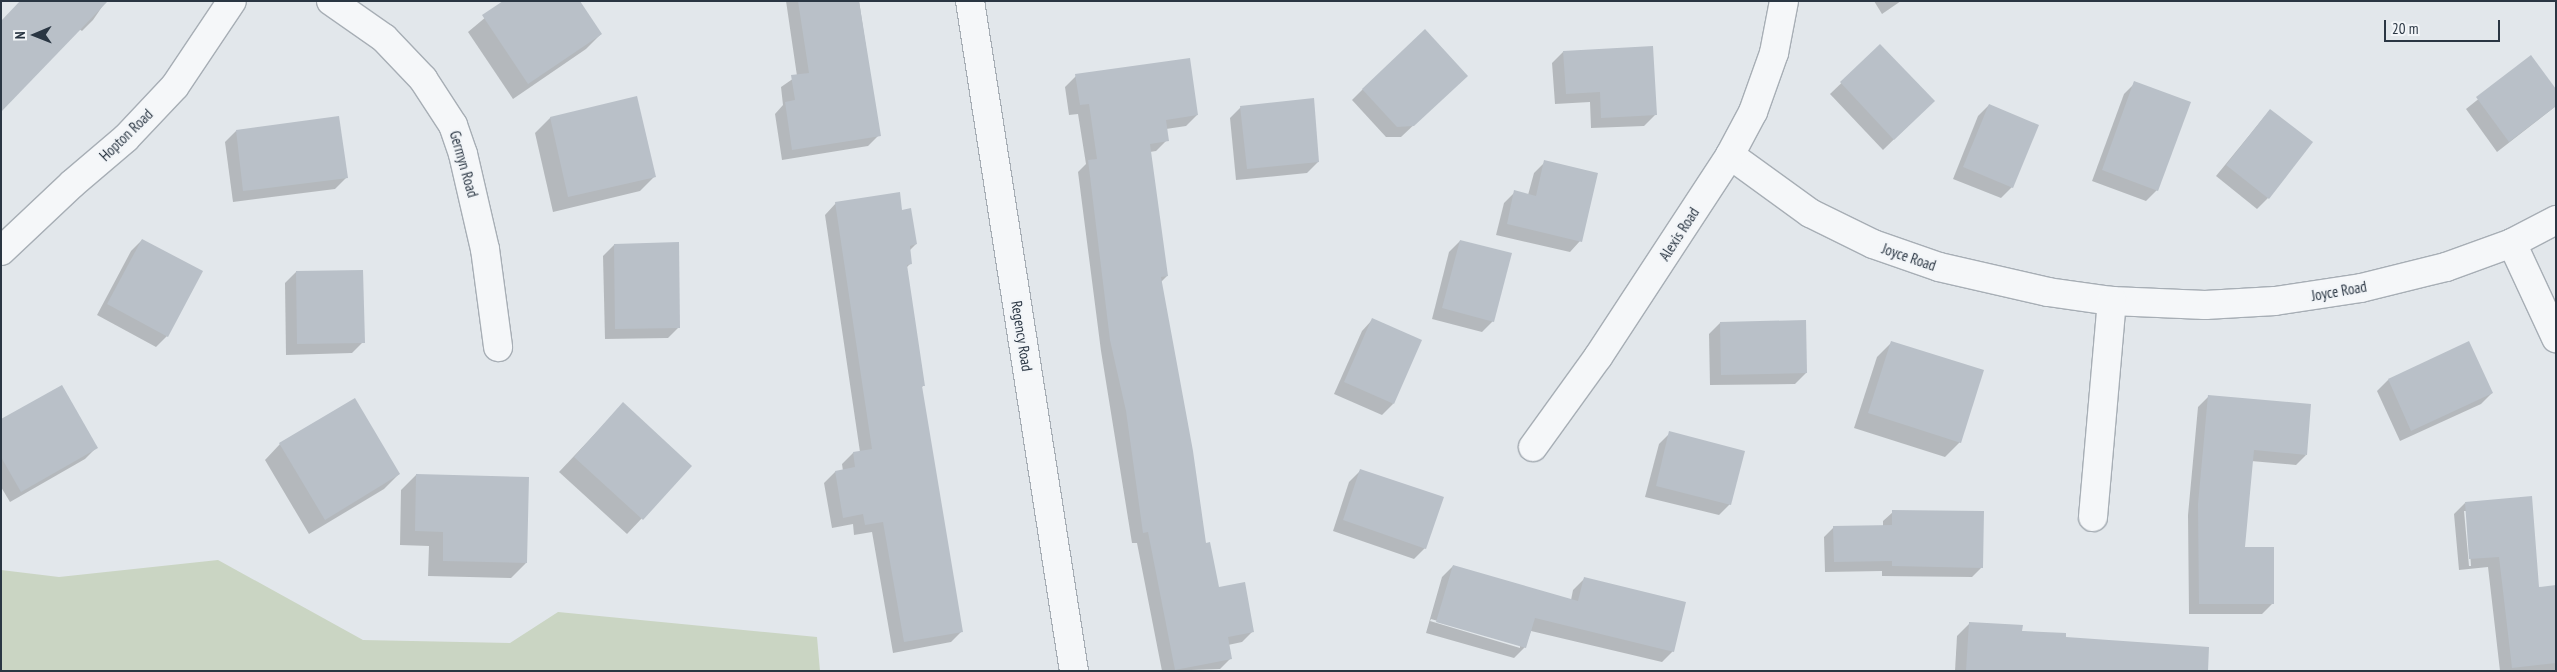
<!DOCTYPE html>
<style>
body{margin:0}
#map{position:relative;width:2557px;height:672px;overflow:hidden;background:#e2e7eb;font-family:"PT Sans Narrow",sans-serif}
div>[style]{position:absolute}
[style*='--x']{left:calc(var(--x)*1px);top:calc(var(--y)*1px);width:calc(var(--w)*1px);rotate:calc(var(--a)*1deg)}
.green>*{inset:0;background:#cad5c3}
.shadow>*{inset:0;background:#0003}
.building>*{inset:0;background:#b9c0c8}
.roads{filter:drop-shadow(1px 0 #a7aeb5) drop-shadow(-1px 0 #a7aeb5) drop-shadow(0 1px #a7aeb5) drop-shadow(0 -1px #a7aeb5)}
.minor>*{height:28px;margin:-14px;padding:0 14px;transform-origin:14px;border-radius:14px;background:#f5f7f9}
span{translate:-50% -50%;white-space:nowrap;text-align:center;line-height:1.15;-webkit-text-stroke:4px #f2f5f8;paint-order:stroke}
.street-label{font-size:15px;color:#2a3643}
.frame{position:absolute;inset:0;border:2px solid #2a3643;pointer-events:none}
.north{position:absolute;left:10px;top:10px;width:50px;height:50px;-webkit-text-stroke:4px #f2f5f8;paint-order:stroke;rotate:269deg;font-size:14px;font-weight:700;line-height:20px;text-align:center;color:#2a3643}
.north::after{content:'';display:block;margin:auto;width:18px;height:22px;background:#2a3643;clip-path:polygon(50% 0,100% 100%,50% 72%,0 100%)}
.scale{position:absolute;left:2384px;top:20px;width:116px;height:22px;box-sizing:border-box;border:2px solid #2a3643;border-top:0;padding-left:6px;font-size:15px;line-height:18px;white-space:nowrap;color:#2a3643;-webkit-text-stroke:4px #f2f5f8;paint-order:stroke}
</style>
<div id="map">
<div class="green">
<div style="clip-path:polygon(218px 560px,363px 640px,510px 643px,558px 612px,817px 637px,820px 671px,1px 671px,1px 570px,59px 577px)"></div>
</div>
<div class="shadow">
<div style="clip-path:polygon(106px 1px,93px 20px,82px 31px,79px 29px)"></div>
<div style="clip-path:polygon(505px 1px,601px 34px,586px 49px,513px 99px,468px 32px)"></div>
<div style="clip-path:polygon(786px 1px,859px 1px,879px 135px,868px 146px,782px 160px,775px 114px,783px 105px,781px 87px,797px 76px)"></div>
<div style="clip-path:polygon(1874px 1px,1901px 1px,1882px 14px)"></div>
<div style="clip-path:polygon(1880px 46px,1922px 112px,1883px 150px,1830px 94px)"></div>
<div style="clip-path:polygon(1563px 52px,1655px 115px,1644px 126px,1591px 128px,1590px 102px,1555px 104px,1552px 63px)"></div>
<div style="clip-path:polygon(2531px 57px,2556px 91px,2556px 106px,2497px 152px,2466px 109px)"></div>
<div style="clip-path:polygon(1076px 76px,1197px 115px,1186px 126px,1166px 129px,1167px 140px,1156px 151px,1150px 152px,1167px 276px,1161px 282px,1205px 545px,1218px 589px,1253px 631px,1242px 642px,1228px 645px,1231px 658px,1220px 669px,1162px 671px,1137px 543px,1132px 543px,1101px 351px,1078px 172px,1086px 164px,1078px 114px,1069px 115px,1065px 87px)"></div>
<div style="clip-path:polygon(2135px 83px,2157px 190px,2146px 201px,2092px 181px,2124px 94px)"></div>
<div style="clip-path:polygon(1455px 86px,1401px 137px,1386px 137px,1352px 100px,1363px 89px)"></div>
<div style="clip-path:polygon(636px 98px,655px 176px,640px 191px,553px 212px,535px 133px,550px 118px)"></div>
<div style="clip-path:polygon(1989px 105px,2012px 187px,2001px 198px,1953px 179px,1978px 116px)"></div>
<div style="clip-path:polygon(1241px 107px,1318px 162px,1307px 173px,1236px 180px,1230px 118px)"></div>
<div style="clip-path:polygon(2270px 110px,2268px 198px,2257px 209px,2216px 176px)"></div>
<div style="clip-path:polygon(236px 131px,346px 178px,335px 189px,233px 202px,225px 142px)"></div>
<div style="clip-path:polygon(1545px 162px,1580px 241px,1570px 252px,1496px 235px,1504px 203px,1515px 192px,1528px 195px,1534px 173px)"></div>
<div style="clip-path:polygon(836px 203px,901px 211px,916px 244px,909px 251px,911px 263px,906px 268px,924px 385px,921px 388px,962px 631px,951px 642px,893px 653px,872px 532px,854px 535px,853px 524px,832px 528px,824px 483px,835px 472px,843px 471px,842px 464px,853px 453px,860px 452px,825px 215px)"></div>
<div style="clip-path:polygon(142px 240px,167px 336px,156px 347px,97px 315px,131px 251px)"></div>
<div style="clip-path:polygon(1460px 241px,1493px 321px,1482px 332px,1432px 319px,1449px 252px)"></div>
<div style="clip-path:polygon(614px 245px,679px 327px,668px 338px,605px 339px,603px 256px)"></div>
<div style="clip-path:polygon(296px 272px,363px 342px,352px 353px,286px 355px,285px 283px)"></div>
<div style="clip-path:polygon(1372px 320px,1393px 404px,1382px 415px,1334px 394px,1362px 331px)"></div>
<div style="clip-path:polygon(1720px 323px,1806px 373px,1795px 384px,1710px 385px,1709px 334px)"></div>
<div style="clip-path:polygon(1892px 342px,1960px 442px,1945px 457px,1854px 428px,1877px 357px)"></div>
<div style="clip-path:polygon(2388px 380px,2492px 393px,2481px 404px,2400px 441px,2377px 391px)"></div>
<div style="clip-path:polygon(2209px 396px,2306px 455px,2296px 465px,2251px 461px,2244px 548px,2272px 604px,2262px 614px,2189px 614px,2188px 515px,2198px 407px)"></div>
<div style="clip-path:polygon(623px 404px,691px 466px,627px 534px,559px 472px)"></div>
<div style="clip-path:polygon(1px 421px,96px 448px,85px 459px,10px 502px,1px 487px)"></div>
<div style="clip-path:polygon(1670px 433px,1730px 504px,1719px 515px,1645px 497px,1659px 444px)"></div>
<div style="clip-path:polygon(280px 444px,399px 474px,384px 489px,309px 534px,265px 460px)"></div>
<div style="clip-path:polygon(1360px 471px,1425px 548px,1414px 559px,1333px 531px,1349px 482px)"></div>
<div style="clip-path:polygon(416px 475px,526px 563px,511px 578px,428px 576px,429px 546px,400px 545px,401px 490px)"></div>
<div style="clip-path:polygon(evenodd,2465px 503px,2538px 588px,2556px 586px,2556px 671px,2500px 671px,2488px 567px,2459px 570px,2454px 514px,2465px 503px,2464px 511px,2467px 511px,2471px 566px,2469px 566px,2464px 511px)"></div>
<div style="clip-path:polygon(1893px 512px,1982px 567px,1972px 577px,1882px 576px,1882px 571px,1825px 572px,1824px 537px,1834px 527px,1883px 526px,1883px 521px)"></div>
<div style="clip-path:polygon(evenodd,1453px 566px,1571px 600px,1573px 590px,1584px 579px,1673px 651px,1662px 662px,1531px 631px,1525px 647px,1514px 658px,1426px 633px,1442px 577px,1453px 566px,1431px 619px,1520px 645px,1520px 648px,1430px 621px,1431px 619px)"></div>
<div style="clip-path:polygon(1970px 623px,2065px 638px,2199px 671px,1955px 671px,1957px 636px)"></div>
</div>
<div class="building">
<div style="clip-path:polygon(20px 1px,108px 1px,1px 112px,1px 21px)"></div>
<div style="clip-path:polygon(503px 1px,580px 1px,602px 34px,528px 84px,482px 15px)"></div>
<div style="clip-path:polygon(798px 1px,859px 1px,881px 136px,792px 150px,785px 102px,795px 100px,791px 75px,809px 73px)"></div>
<div style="clip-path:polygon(1425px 29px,1468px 76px,1414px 126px,1397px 127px,1362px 89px)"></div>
<div style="clip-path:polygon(1880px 44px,1935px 101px,1894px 140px,1840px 82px)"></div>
<div style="clip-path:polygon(1653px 46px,1657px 115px,1601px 118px,1600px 92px,1566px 94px,1563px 51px)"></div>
<div style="clip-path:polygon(2531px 55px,2556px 89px,2556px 106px,2509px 142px,2476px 97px)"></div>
<div style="clip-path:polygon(1190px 58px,1198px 115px,1166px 120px,1169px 141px,1150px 144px,1168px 276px,1161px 277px,1193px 451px,1206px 543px,1210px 542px,1219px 587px,1245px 582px,1254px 632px,1228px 637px,1232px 659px,1175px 670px,1148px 532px,1143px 533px,1126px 411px,1110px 340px,1088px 160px,1097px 159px,1089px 104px,1080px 105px,1075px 74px)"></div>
<div style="clip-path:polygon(2134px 81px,2191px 102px,2158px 191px,2102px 170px)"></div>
<div style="clip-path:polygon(637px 96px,656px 177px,568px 197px,550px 117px)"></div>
<div style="clip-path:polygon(1314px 98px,1319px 162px,1247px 169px,1240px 106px)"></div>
<div style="clip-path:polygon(1989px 104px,2039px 125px,2013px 188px,1963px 167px)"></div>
<div style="clip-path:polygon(2270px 109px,2313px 142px,2269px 199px,2226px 165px)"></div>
<div style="clip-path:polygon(339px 116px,348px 178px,243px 191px,236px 130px)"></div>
<div style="clip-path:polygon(1544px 160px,1598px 173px,1582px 242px,1507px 224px,1514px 190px,1536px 196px)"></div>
<div style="clip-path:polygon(900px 192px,902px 210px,911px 208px,917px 244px,910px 246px,912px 264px,907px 265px,925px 386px,922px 386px,963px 632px,904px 642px,883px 522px,865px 525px,863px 514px,843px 518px,835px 471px,855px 467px,853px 452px,872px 449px,835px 202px)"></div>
<div style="clip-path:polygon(142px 239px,203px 271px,168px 337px,107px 304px)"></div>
<div style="clip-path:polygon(1460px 240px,1512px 253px,1494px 322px,1442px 308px)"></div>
<div style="clip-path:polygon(679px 242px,680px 328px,615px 329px,614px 244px)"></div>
<div style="clip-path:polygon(363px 270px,365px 343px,297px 344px,296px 271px)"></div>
<div style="clip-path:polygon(1372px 318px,1422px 340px,1394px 404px,1344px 382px)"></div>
<div style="clip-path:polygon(1806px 320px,1807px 373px,1721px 375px,1720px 322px)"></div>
<div style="clip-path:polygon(1891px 341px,1984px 370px,1961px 443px,1868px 413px)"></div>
<div style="clip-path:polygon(2469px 341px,2493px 393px,2411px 431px,2388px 379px)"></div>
<div style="clip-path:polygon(62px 385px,98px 448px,21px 492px,1px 457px,1px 419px)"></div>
<div style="clip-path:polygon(2208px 395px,2311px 404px,2307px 455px,2254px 450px,2245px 547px,2274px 547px,2274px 604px,2199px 604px,2198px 504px)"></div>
<div style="clip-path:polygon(355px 398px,400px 474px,325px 520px,279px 443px)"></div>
<div style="clip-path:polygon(623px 402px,692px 466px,643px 520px,574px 457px)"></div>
<div style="clip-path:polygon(1669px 431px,1745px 451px,1731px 505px,1656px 486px)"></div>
<div style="clip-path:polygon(1360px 469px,1444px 497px,1426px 549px,1343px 520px)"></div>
<div style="clip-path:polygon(416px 474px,529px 477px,527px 563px,443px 561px,443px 532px,415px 531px)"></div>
<div style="clip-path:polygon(2532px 496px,2539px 587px,2556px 585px,2556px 663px,2512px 668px,2499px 557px,2469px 559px,2465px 502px)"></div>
<div style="clip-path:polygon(1892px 510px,1984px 511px,1983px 568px,1892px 566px,1892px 561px,1834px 562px,1833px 526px,1892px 525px)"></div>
<div style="clip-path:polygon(1453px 565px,1578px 601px,1584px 577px,1686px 602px,1674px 652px,1535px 618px,1526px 648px,1436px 622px)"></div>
<div style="clip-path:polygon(1969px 622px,2023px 625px,2022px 631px,2066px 633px,2066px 637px,2209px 647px,2208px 671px,1966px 671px)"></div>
</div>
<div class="roads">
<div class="minor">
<div style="--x:331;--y:1;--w:65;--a:34.9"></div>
<div style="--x:384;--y:38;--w:57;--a:46.4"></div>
<div style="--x:423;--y:79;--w:55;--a:56.9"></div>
<div style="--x:453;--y:125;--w:31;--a:71"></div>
<div style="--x:463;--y:154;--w:98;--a:77"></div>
<div style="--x:485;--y:249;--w:99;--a:82.4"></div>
<div style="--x:970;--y:1;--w:678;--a:81.18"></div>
<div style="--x:1730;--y:155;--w:99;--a:35.9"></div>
<div style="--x:1810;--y:213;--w:70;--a:26.2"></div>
<div style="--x:1873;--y:244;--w:70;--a:19.2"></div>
<div style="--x:1939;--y:267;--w:112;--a:12.9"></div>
<div style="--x:2048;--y:292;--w:65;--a:8"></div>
<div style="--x:2112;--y:301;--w:93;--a:2.5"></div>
<div style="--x:2205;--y:305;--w:70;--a:-3.3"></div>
<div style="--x:2275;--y:301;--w:87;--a:-8.6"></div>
<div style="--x:2361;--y:288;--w:88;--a:-13.9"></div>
<div style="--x:2446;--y:267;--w:70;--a:-20"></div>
<div style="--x:2512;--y:243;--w:50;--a:-27.6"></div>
<div style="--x:2512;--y:243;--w:105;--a:65.1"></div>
<div style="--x:1;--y:251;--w:98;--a:-43.3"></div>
<div style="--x:72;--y:184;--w:71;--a:-40.4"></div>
<div style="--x:126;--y:138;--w:71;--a:-46.7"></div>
<div style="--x:175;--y:86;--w:102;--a:-56.2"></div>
<div style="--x:1533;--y:447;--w:111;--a:-54.2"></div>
<div style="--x:1598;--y:357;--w:241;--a:-56.8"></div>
<div style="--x:1730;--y:155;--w:49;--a:-61.9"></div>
<div style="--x:1753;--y:112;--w:63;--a:-70.4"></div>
<div style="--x:1774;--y:53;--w:53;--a:-79.1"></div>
<div style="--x:2093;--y:517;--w:217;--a:-85"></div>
</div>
</div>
<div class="street-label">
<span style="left:126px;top:135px;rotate:-44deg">Hopton Road</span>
<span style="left:464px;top:164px;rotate:74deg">Germyn Road</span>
<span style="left:1679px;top:234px;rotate:-57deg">Alexis Road</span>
<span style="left:1909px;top:257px;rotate:19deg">Joyce Road</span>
<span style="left:2339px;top:291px;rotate:-10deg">Joyce Road</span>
<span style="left:1022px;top:336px;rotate:81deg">Regency Road</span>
</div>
<div class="frame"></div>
<div class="north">N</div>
<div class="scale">20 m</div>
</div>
